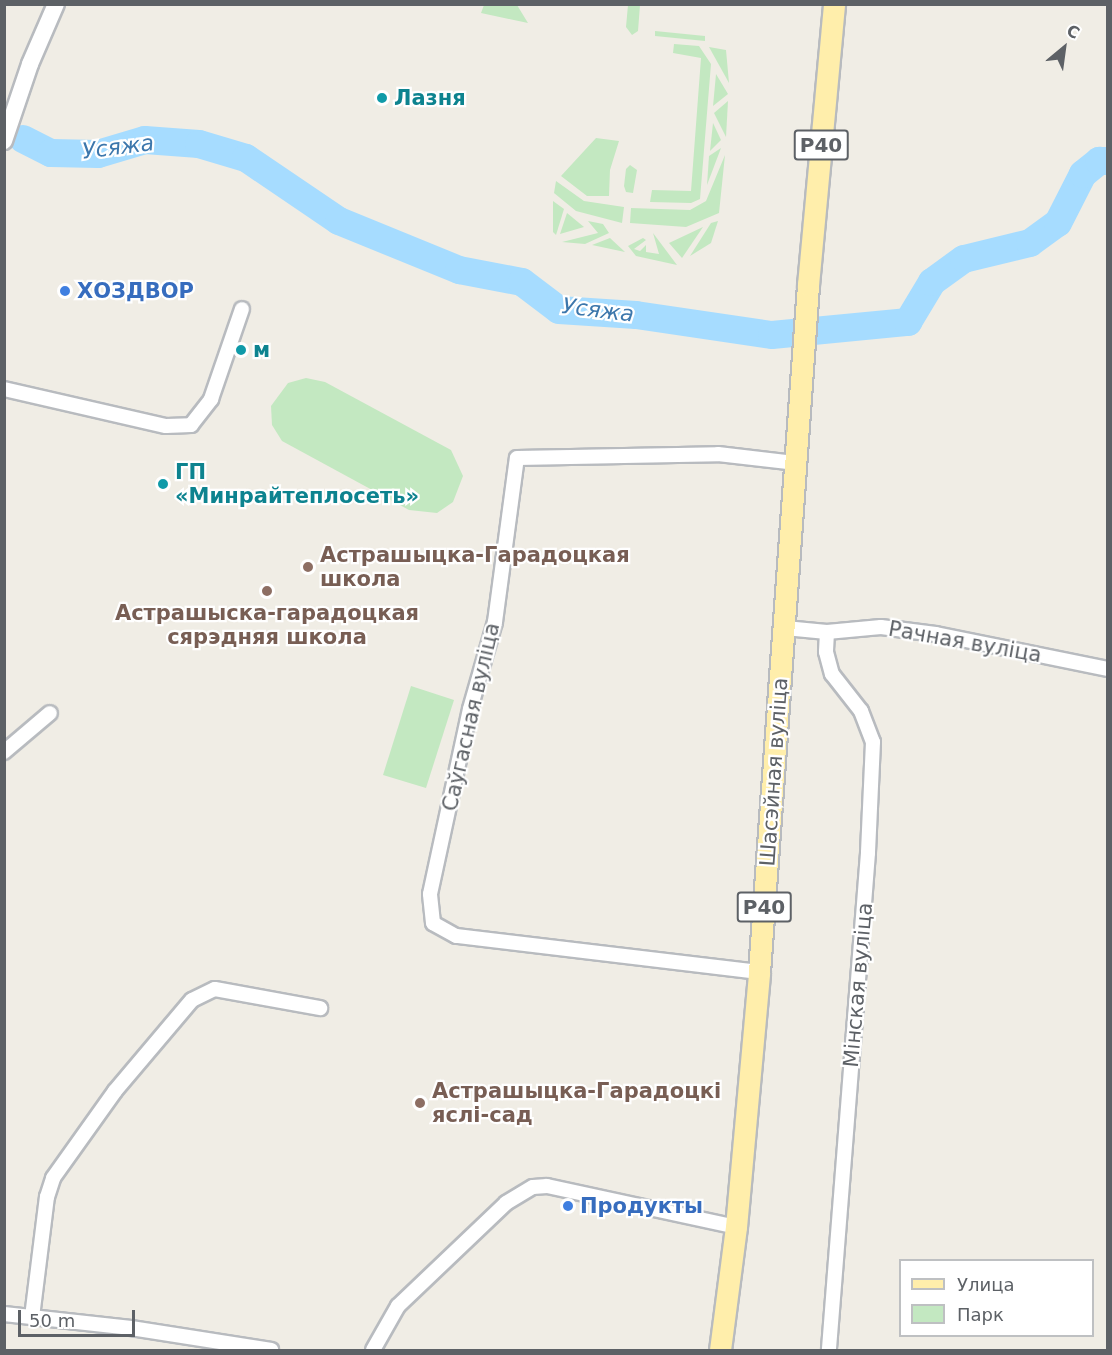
<!DOCTYPE html>
<meta charset="utf-8">
<style>
body{margin:0}
#map{position:relative;width:1112px;height:1355px;overflow:hidden;background:#f0ede5;font-family:"DejaVu Sans",sans-serif}
div>[style]{position:absolute}
[style*='--x']{left:calc(var(--x)*1px);top:calc(var(--y)*1px);width:calc(var(--w)*1px);rotate:calc(var(--a)*1deg)}
.green>*{inset:0;background:#c3e8c1}
.river>*{height:28px;margin:-14px;padding:0 14px;transform-origin:14px;border-radius:14px;background:#a6dcff}
.roads{filter:drop-shadow(2px 0 #b8bbbf) drop-shadow(-2px 0 #b8bbbf) drop-shadow(0 2px #b8bbbf) drop-shadow(0 -2px #b8bbbf)}
.minor>*{height:14px;margin:-7px;padding:0 7px;transform-origin:7px;border-radius:7px;background:#fff}
.tertiary>*{height:16px;margin:-8px;padding:0 8px;transform-origin:8px;border-radius:8px;background:#fff}
.primary>*{height:21px;margin:-10.5px;padding:0 10.5px;transform-origin:10.5px;border-radius:10.5px;background:#ffeeab}
.dots>*{width:16px;height:16px;translate:-50% -50%;box-sizing:border-box;border:3px solid #fff;border-radius:50%}
span{translate:-50% -50%;white-space:nowrap;text-align:center;line-height:1.15;-webkit-text-stroke:4.5px #fff;paint-order:stroke}
.shield-label span{padding:2px 4px;background:#fff;border:2px solid;border-radius:4px;-webkit-text-stroke-width:0}
.shield-label{font-size:20px;color:#5d6166;font-weight:700}
.culture-label{font-size:21px;color:#0d838f;font-weight:700}
.left{translate:0 -50%;text-align:left}
.shop-label{font-size:21px;color:#366cbe;font-weight:700}
.education-label{font-size:21px;color:#785e54;font-weight:700}
.street-label{font-size:21px;color:#5d6166}
.water-label{font-size:22px;color:#3c77ac;font-style:italic}
.frame{position:absolute;inset:0;border:6px solid #5d6166;pointer-events:none}
.legend{position:absolute;left:899px;top:1259px;width:195px;height:78px;box-sizing:border-box;background:#fff;border:2px solid #bec0c2;margin:0;padding:8px 10px;list-style:none;font-size:18px;color:#5d6166}
.legend li{display:flex;align-items:center;gap:12px;height:30px}
.legend b{width:30px;border:2px solid #bec0c2}
.north{position:absolute;left:1034px;top:18px;width:60px;height:60px;-webkit-text-stroke:4px #fff;paint-order:stroke;rotate:29deg;font-size:16px;font-weight:700;line-height:24px;text-align:center;color:#5d6166}
.north::after{content:'';display:block;margin:auto;width:21px;height:27px;background:#5d6166;clip-path:polygon(50% 0,100% 100%,50% 72%,0 100%)}
.scale{position:absolute;left:18px;top:1310px;width:117px;height:27px;box-sizing:border-box;border:3px solid #5d6166;border-top:0;padding-left:8px;font-size:18px;line-height:21px;white-space:nowrap;color:#5d6166;-webkit-text-stroke:4px #fff;paint-order:stroke}
</style>
<div id="map">
<div class="green">
<div style="clip-path:polygon(484px 5px,517px 5px,528px 23px,481px 13px)"></div>
<div style="clip-path:polygon(628px 5px,640px 5px,638px 31px,632px 35px,626px 27px)"></div>
<div style="clip-path:polygon(655px 31px,705px 36px,705px 41px,655px 36px)"></div>
<div style="clip-path:polygon(674px 44px,699px 46px,711px 64px,700px 199px,691px 203px,650px 202px,652px 190px,691px 191px,701px 58px,673px 53px)"></div>
<div style="clip-path:polygon(709px 47px,726px 50px,729px 83px)"></div>
<div style="clip-path:polygon(716px 74px,728px 94px,713px 106px)"></div>
<div style="clip-path:polygon(728px 101px,726px 137px,714px 113px)"></div>
<div style="clip-path:polygon(713px 123px,721px 140px,710px 151px)"></div>
<div style="clip-path:polygon(596px 138px,619px 141px,610px 170px,609px 196px,587px 196px,561px 176px)"></div>
<div style="clip-path:polygon(721px 148px,707px 185px,709px 156px)"></div>
<div style="clip-path:polygon(725px 155px,719px 213px,686px 227px,630px 223px,631px 208px,690px 210px,706px 201px)"></div>
<div style="clip-path:polygon(630px 165px,637px 170px,633px 193px,626px 192px,624px 186px,626px 169px)"></div>
<div style="clip-path:polygon(556px 181px,584px 201px,624px 207px,622px 223px,576px 211px,554px 193px)"></div>
<div style="clip-path:polygon(553px 201px,564px 209px,556px 235px,553px 232px)"></div>
<div style="clip-path:polygon(567px 213px,584px 227px,560px 234px)"></div>
<div style="clip-path:polygon(588px 221px,603px 224px,609px 233px,585px 244px,562px 242px,598px 233px)"></div>
<div style="clip-path:polygon(718px 221px,711px 243px,690px 256px,711px 223px)"></div>
<div style="clip-path:polygon(703px 227px,682px 258px,669px 243px)"></div>
<div style="clip-path:polygon(653px 233px,677px 265px,636px 256px,628px 246px,643px 238px,646px 240px,634px 249px,640px 251px,646px 245px,646px 252px,659px 254px)"></div>
<div style="clip-path:polygon(610px 238px,625px 252px,592px 245px)"></div>
<div style="clip-path:polygon(306px 378px,325px 382px,451px 450px,463px 476px,453px 502px,437px 513px,409px 510px,282px 441px,272px 425px,271px 406px,288px 383px)"></div>
<div style="clip-path:polygon(411px 686px,454px 700px,426px 788px,383px 775px)"></div>
</div>
<div class="river">
<div style="--x:23;--y:139;--w:31;--a:27"></div>
<div style="--x:51;--y:153;--w:47;--a:1.2"></div>
<div style="--x:98;--y:154;--w:49;--a:-16.6"></div>
<div style="--x:145;--y:140;--w:54;--a:4.2"></div>
<div style="--x:199;--y:144;--w:49;--a:16.6"></div>
<div style="--x:246;--y:158;--w:112;--a:34.1"></div>
<div style="--x:339;--y:221;--w:130;--a:22.2"></div>
<div style="--x:459;--y:270;--w:64;--a:10.8"></div>
<div style="--x:522;--y:282;--w:46;--a:37.1"></div>
<div style="--x:559;--y:310;--w:77;--a:3.7"></div>
<div style="--x:636;--y:315;--w:137;--a:8.4"></div>
<div style="--x:772;--y:335;--w:137;--a:-5.5"></div>
<div style="--x:908;--y:322;--w:47;--a:-59"></div>
<div style="--x:932;--y:282;--w:39;--a:-36"></div>
<div style="--x:964;--y:259;--w:68;--a:-13.6"></div>
<div style="--x:1030;--y:243;--w:34;--a:-36"></div>
<div style="--x:1058;--y:223;--w:55;--a:-63"></div>
<div style="--x:1083;--y:174;--w:21;--a:-39"></div>
<div style="--x:1099;--y:161;--w:9;--a:0"></div>
</div>
<div class="roads">
<div class="minor">
<div style="--x:4;--y:389;--w:166;--a:12.9"></div>
<div style="--x:166;--y:426;--w:25;--a:-2"></div>
<div style="--x:191;--y:425;--w:33;--a:-52"></div>
<div style="--x:211;--y:399;--w:95;--a:-71"></div>
<div style="--x:785;--y:628;--w:42;--a:5.4"></div>
<div style="--x:827;--y:632;--w:54;--a:-5.3"></div>
<div style="--x:881;--y:627;--w:55;--a:7.3"></div>
<div style="--x:936;--y:634;--w:176;--a:11.5"></div>
<div style="--x:827;--y:632;--w:20;--a:93"></div>
<div style="--x:826;--y:652;--w:23;--a:75"></div>
<div style="--x:832;--y:674;--w:47;--a:51.9"></div>
<div style="--x:861;--y:711;--w:33;--a:69"></div>
<div style="--x:873;--y:742;--w:111;--a:92.6"></div>
<div style="--x:868;--y:853;--w:499;--a:94.5"></div>
<div style="--x:4;--y:752;--w:60;--a:-40.3"></div>
<div style="--x:759;--y:972;--w:305;--a:-173.2"></div>
<div style="--x:456;--y:936;--w:26;--a:-151"></div>
<div style="--x:433;--y:923;--w:29;--a:-96"></div>
<div style="--x:430;--y:894;--w:189;--a:-77.8"></div>
<div style="--x:470;--y:709;--w:91;--a:-74"></div>
<div style="--x:495;--y:622;--w:165;--a:-82.4"></div>
<div style="--x:517;--y:458;--w:201;--a:-1.1"></div>
<div style="--x:718;--y:454;--w:79;--a:6.6"></div>
<div style="--x:4;--y:1314;--w:128;--a:6.3"></div>
<div style="--x:131;--y:1328;--w:142;--a:8.9"></div>
<div style="--x:32;--y:1317;--w:121;--a:-82.9"></div>
<div style="--x:47;--y:1197;--w:20;--a:-72"></div>
<div style="--x:53;--y:1178;--w:107;--a:-54.5"></div>
<div style="--x:115;--y:1091;--w:119;--a:-49.8"></div>
<div style="--x:192;--y:1000;--w:25;--a:-26"></div>
<div style="--x:215;--y:989;--w:107;--a:10.3"></div>
<div style="--x:373;--y:1350;--w:51;--a:-60.4"></div>
<div style="--x:398;--y:1306;--w:149;--a:-43.6"></div>
<div style="--x:506;--y:1203;--w:31;--a:-31"></div>
<div style="--x:533;--y:1187;--w:14;--a:-4"></div>
<div style="--x:547;--y:1186;--w:193;--a:12.2"></div>
</div>
<div class="tertiary">
<div style="--x:4;--y:141;--w:81;--a:-71.3"></div>
<div style="--x:30;--y:64;--w:65;--a:-66.6"></div>
</div>
<div class="primary">
<div style="--x:720;--y:1350;--w:124;--a:-82.6"></div>
<div style="--x:736;--y:1227;--w:256;--a:-84.8"></div>
<div style="--x:759;--y:972;--w:689;--a:-85.92"></div>
<div style="--x:808;--y:285;--w:282;--a:-84.7"></div>
</div>
</div>
<div class="dots">
<div style="left:382px;top:98px;background:#0f9aa8"></div>
<div style="left:65px;top:291px;background:#3f7fe0"></div>
<div style="left:241px;top:350px;background:#0f9aa8"></div>
<div style="left:163px;top:484px;background:#0f9aa8"></div>
<div style="left:308px;top:567px;background:#8d6e63"></div>
<div style="left:267px;top:591px;background:#8d6e63"></div>
<div style="left:420px;top:1103px;background:#8d6e63"></div>
<div style="left:568px;top:1206px;background:#3f7fe0"></div>
</div>
<div class="shield-label">
<span style="left:821px;top:145px">Р40</span>
<span style="left:764px;top:907px">Р40</span>
</div>
<div class="culture-label">
<span class="left" style="left:394px;top:98px">Лазня</span>
<span class="left" style="left:253px;top:350px">м</span>
<span class="left" style="left:175px;top:484px">ГП<br>«Минрайтеплосеть»</span>
</div>
<div class="shop-label">
<span class="left" style="left:77px;top:291px">ХОЗДВОР</span>
<span class="left" style="left:580px;top:1206px">Продукты</span>
</div>
<div class="education-label">
<span class="left" style="left:320px;top:567px">Астрашыцка-Гарадоцкая<br>школа</span>
<span style="left:267px;top:625px">Астрашыска-гарадоцкая<br>сярэдняя школа</span>
<span class="left" style="left:432px;top:1103px">Астрашыцка-Гарадоцкі<br>яслі-сад</span>
</div>
<div class="street-label">
<span style="left:965px;top:642px;rotate:10deg">Рачная вуліца</span>
<span style="left:471px;top:717px;rotate:-77deg">Саўгасная вуліца</span>
<span style="left:774px;top:772px;rotate:-86deg">Шасэйная вуліца</span>
<span style="left:858px;top:985px;rotate:-85deg">Мінская вуліца</span>
</div>
<div class="water-label">
<span style="left:118px;top:147px;rotate:-7deg">Усяжа</span>
<span style="left:598px;top:310px;rotate:7deg">Усяжа</span>
</div>
<div class="frame"></div>
<ul class="legend">
<li><b style="height:8px;background:#ffeeab"></b>Улица</li>
<li><b style="height:16px;background:#c3e8c1"></b>Парк</li>
</ul>
<div class="north">С</div>
<div class="scale">50 m</div>
</div>
